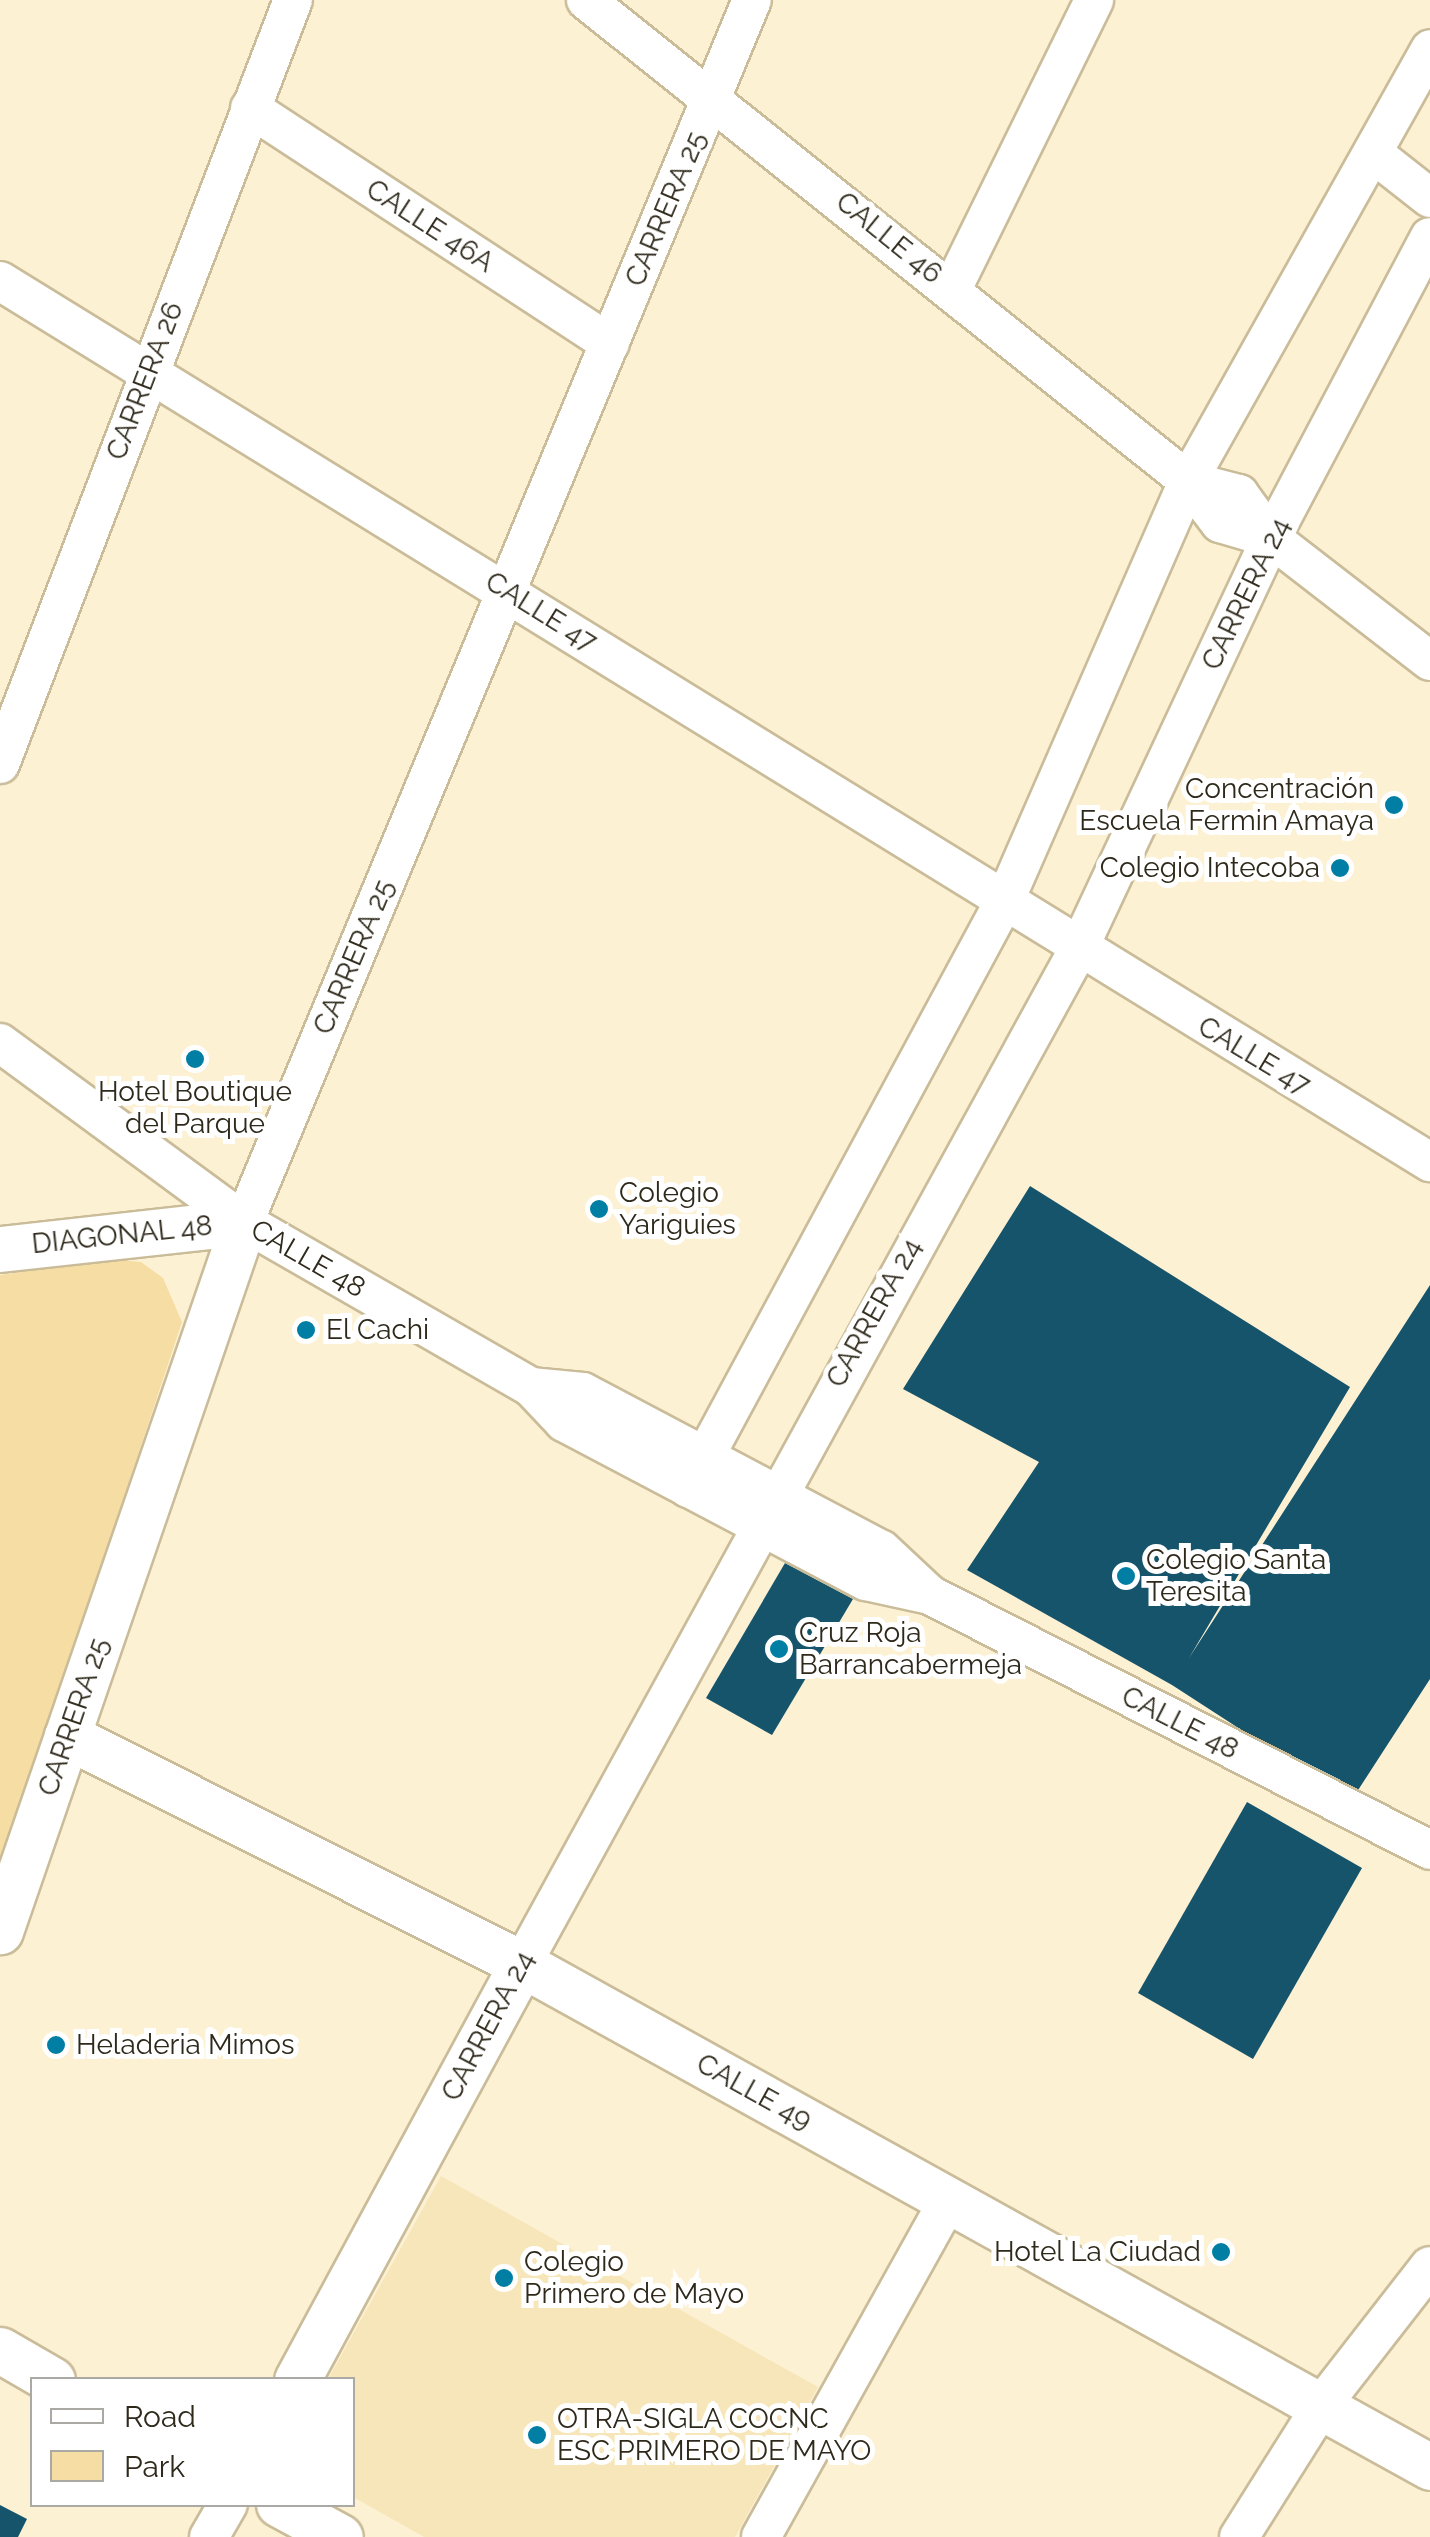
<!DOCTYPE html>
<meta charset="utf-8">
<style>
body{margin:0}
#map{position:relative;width:1430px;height:2537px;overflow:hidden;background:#fdf1d4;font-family:Raleway,sans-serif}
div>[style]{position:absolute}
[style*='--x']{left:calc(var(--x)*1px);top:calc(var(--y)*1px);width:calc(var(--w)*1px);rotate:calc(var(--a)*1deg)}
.built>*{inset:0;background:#f8e6bb}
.green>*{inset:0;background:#f6dda3}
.building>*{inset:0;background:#16546b}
.roads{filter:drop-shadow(2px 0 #cabc99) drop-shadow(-2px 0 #cabc99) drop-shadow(0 2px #cabc99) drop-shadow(0 -2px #cabc99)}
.minor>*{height:38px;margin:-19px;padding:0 19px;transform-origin:19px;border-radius:19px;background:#fff}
.tertiary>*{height:45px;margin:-22.5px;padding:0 22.5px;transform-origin:22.5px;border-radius:22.5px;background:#fff}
.dots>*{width:28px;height:28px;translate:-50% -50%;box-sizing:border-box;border:5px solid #fff;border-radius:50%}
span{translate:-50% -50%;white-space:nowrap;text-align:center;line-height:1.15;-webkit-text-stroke:10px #fff;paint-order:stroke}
.street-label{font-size:28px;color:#2e291b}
.poi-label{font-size:28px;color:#2e291b}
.right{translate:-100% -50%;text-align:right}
.left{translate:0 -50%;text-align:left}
.legend{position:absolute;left:30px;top:2377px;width:325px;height:130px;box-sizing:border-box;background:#fff;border:2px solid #aba9a4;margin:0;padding:12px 18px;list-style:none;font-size:30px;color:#2e291b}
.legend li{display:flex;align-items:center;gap:20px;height:50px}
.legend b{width:50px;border:2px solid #aba9a4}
</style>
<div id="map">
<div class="built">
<div style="clip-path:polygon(441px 2176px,818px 2387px,735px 2537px,424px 2537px,353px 2497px,352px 2380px,328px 2379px)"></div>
</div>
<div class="green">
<div style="clip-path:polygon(111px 1259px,141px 1262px,163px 1278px,182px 1322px,0 1871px,0 1275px)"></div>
</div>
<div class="building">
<div style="clip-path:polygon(1030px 1186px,1350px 1387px,1189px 1658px,1430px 1285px,1430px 1679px,1351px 1801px,1172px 1685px,967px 1570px,1039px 1462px,903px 1389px)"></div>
<div style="clip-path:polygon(785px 1563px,853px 1599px,772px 1735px,706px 1698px)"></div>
<div style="clip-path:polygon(1247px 1802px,1362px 1868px,1253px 2059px,1138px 1993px)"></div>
<div style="clip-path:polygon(0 2505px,27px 2519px,18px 2537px,0 2537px)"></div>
</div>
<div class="roads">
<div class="minor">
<div style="--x:586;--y:0;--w:771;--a:38.62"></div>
<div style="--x:1188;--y:481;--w:53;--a:52.7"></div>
<div style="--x:1220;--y:523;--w:53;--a:16.4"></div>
<div style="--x:250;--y:108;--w:430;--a:33.2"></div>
<div style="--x:1374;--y:154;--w:71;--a:38.2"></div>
<div style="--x:0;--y:281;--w:1680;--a:31.64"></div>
<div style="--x:952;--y:289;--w:322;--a:-63.8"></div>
<div style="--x:1188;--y:481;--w:53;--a:14.3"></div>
<div style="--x:1239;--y:494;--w:54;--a:54"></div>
<div style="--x:1271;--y:538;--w:201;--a:37.7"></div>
<div style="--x:0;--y:764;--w:818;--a:-69.02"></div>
<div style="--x:0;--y:1043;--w:303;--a:36.3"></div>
<div style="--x:244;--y:1222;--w:331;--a:29.9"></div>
<div style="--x:531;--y:1387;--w:48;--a:46.7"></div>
<div style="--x:564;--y:1422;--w:341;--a:27.8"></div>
<div style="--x:866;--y:1581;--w:66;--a:12.3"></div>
<div style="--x:930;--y:1595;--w:561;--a:27.02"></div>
<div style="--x:244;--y:1222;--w:1323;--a:-67.43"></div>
<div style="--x:531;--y:1387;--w:52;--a:5.5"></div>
<div style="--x:583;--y:1392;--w:338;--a:27.9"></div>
<div style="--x:882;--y:1550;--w:63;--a:43.1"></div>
<div style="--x:688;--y:1488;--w:670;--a:-61.68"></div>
<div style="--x:1006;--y:898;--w:455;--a:-66.4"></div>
<div style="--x:1188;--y:481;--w:495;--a:-60.7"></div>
<div style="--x:522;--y:1964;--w:1156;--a:-61.26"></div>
<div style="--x:1078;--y:950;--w:455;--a:-64.9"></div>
<div style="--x:1271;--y:538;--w:340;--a:-62.2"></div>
<div style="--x:209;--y:2537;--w:38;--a:-60"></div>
<div style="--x:761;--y:2537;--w:387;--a:-60.9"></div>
<div style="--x:1239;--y:2537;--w:160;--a:-57.8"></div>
<div style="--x:1324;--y:2402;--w:172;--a:-52.1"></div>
</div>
<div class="tertiary">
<div style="--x:0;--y:1249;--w:245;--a:-6.3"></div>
<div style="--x:244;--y:1222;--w:750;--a:108.99"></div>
<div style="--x:67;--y:1736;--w:509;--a:26.62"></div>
<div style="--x:522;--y:1964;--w:1038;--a:28.98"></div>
<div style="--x:0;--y:2350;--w:60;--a:30"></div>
<div style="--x:297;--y:2380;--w:473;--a:-61.6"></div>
<div style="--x:279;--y:2504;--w:69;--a:28.4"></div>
</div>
</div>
<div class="dots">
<div style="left:1394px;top:805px;background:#007ea3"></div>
<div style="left:1340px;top:868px;background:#007ea3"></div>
<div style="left:195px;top:1059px;background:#007ea3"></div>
<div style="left:599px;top:1209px;background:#007ea3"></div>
<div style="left:306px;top:1330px;background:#007ea3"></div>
<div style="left:1126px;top:1576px;background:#007ea3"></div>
<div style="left:779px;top:1649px;background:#007ea3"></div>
<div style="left:56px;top:2045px;background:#007ea3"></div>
<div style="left:1221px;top:2252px;background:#007ea3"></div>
<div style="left:504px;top:2278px;background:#007ea3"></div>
<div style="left:537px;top:2435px;background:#007ea3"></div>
</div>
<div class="street-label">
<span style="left:666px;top:209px;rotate:-67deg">CARRERA 25</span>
<span style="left:430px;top:226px;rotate:33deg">CALLE 46A</span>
<span style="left:889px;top:238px;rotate:39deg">CALLE 46</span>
<span style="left:145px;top:381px;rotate:-69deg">CARRERA 26</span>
<span style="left:1246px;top:594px;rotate:-64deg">CARRERA 24</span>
<span style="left:541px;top:612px;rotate:32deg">CALLE 47</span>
<span style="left:354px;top:957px;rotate:-67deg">CARRERA 25</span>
<span style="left:1254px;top:1056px;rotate:31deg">CALLE 47</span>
<span style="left:122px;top:1235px;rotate:-6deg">DIAGONAL 48</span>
<span style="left:308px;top:1259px;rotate:30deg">CALLE 48</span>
<span style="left:874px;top:1313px;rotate:-61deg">CARRERA 24</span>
<span style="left:74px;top:1717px;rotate:-71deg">CARRERA 25</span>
<span style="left:1180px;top:1723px;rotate:27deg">CALLE 48</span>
<span style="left:488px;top:2026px;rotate:-62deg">CARRERA 24</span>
<span style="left:754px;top:2092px;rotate:29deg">CALLE 49</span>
</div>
<div class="poi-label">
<span class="right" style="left:1374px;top:805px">Concentración<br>Escuela Fermin Amaya</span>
<span class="right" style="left:1320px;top:868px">Colegio Intecoba</span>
<span style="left:195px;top:1108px">Hotel Boutique<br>del Parque</span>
<span class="left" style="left:619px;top:1209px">Colegio<br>Yariguies</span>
<span class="left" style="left:326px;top:1330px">El Cachi</span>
<span class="left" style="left:1146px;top:1576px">Colegio Santa<br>Teresita</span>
<span class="left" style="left:799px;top:1649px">Cruz Roja<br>Barrancabermeja</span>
<span class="left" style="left:76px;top:2045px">Heladeria Mimos</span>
<span class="right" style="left:1201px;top:2252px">Hotel La Ciudad</span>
<span class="left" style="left:524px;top:2278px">Colegio<br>Primero de Mayo</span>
<span class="left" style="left:557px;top:2435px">OTRA-SIGLA COCNC<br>ESC PRIMERO DE MAYO</span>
</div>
<ul class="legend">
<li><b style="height:12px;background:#fff"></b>Road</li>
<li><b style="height:28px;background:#f6dda3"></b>Park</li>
</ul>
</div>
